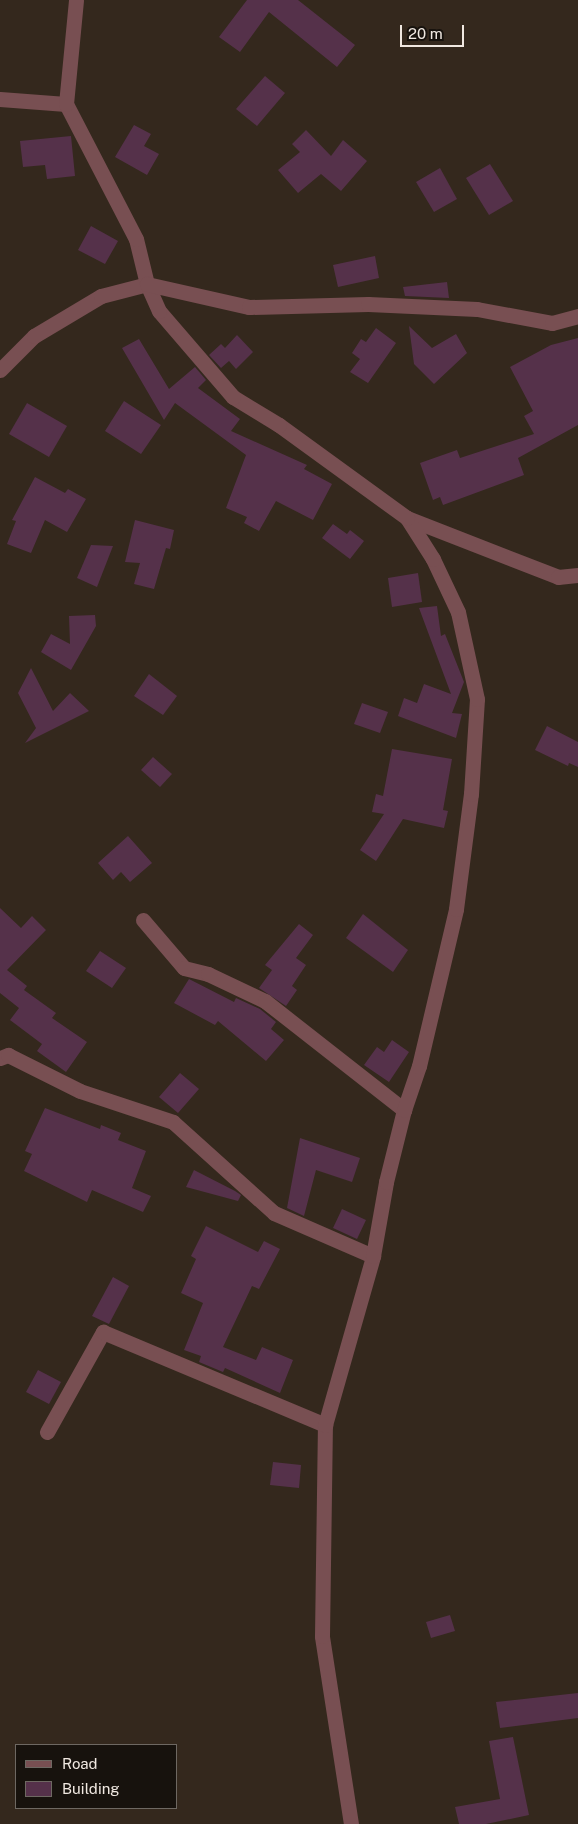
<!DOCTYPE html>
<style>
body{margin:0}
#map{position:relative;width:578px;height:1824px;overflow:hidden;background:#34281d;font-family:"Public Sans",sans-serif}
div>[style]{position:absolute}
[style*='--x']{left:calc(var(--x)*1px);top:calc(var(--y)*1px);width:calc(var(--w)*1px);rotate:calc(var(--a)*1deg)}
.building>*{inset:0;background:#55314a}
.minor>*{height:15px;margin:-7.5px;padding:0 7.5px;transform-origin:7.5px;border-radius:7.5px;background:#784f52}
span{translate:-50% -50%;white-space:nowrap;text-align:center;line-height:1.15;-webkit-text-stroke:4.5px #17120d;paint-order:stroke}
.legend{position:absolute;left:15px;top:1744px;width:162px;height:65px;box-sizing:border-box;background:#17120d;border:1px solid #6e6862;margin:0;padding:6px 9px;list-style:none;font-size:15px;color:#f0e8e1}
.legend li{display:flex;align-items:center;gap:10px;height:25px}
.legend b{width:25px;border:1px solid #6e6862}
.scale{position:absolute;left:400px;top:25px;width:64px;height:22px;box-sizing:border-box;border:2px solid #f0e8e1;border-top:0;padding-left:6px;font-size:15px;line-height:18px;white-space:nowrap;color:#f0e8e1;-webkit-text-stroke:4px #17120d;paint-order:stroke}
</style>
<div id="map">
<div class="building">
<div style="clip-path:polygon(247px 0,298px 0,355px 45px,337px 67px,269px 12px,240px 52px,219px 37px)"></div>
<div style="clip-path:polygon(265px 76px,285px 93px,257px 126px,236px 109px)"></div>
<div style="clip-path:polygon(134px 125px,151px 134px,144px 146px,159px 154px,147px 175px,115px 157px)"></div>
<div style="clip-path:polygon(306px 130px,331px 156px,343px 140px,367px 161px,341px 191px,321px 174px,298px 193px,278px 170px,300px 152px,292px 144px)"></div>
<div style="clip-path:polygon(71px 136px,75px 176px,47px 179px,45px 165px,23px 167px,20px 141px)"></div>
<div style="clip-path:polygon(490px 164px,513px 201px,489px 215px,466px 178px)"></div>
<div style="clip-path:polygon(440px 168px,457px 199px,434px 212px,416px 182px)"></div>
<div style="clip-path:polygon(91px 226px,118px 241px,105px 264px,78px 250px)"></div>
<div style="clip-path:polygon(375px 256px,379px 278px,338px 287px,333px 265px)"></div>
<div style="clip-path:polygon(447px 282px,449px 298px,405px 296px,403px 287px)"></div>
<div style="clip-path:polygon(409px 326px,432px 348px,456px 334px,467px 353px,434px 384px,414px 364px)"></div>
<div style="clip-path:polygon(376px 328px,396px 343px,368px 383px,350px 372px,360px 359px,352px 353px,361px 339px,366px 342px)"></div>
<div style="clip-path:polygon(237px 335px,253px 352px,236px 369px,229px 361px,221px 368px,209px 355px,221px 344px,225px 348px)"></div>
<div style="clip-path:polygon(578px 338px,578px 425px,518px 458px,524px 475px,443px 505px,440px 497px,433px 500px,420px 463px,457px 450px,460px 458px,534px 434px,524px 416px,533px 411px,510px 367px,551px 345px)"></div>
<div style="clip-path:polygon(139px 339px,169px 389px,195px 367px,206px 380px,198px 388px,240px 419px,231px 431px,307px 465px,304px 469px,332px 484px,313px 520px,276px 501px,259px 531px,244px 523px,247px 517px,226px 508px,246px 455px,175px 403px,164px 420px,122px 348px)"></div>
<div style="clip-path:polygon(124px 401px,161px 425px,141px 454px,105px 431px)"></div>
<div style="clip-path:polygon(27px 403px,67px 426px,49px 457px,9px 434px)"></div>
<div style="clip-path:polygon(35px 477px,65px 493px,68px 489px,86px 499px,67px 532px,45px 520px,31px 553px,7px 544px,16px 521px,12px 520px)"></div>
<div style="clip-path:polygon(135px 520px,174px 530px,170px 549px,166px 548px,154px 589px,134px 584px,140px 563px,125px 562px)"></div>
<div style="clip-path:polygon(333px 524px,347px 534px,350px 530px,364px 541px,350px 559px,322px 538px)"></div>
<div style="clip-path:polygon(91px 545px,113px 546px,97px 587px,77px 578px)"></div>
<div style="clip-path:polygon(418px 573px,422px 602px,392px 607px,388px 578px)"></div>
<div style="clip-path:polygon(437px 606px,441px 636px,445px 634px,464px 682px,452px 713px,462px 714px,456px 738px,398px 716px,404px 698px,417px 703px,424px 684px,451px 694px,419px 608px)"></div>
<div style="clip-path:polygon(95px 615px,96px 626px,71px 670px,41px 652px,51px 634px,70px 644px,69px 616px)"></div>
<div style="clip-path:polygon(31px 668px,53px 711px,70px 693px,89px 711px,25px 743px,36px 728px,18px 693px)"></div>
<div style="clip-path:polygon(149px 674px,177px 696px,163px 715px,134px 696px)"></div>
<div style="clip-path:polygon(362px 703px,388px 712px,380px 733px,354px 724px)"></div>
<div style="clip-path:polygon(547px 726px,578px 742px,578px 767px,569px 763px,568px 766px,535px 750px)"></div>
<div style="clip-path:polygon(392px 749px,452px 759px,443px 810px,448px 811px,444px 828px,403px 819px,376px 861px,360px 850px,384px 814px,372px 812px,376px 794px,383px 796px)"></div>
<div style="clip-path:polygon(153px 757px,172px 774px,160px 787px,141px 770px)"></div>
<div style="clip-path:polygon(128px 836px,152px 863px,130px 882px,121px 872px,113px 880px,98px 863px)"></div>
<div style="clip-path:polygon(0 908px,21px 928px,32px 916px,46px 930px,7px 970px,27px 986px,24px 990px,56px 1013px,52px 1018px,87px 1042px,66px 1072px,37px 1051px,42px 1044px,10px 1020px,19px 1008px,0 993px)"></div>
<div style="clip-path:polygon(363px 914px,408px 950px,393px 972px,346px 938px)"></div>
<div style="clip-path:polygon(299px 924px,313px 935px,296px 958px,306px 965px,292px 986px,297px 990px,286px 1006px,259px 988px,272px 970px,265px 965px)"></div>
<div style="clip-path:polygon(100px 951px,126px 968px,112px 988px,86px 971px)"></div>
<div style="clip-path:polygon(189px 979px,234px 1002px,236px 998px,260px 1009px,276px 1022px,271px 1029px,284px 1040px,266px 1061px,218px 1021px,215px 1025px,174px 1003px)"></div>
<div style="clip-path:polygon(392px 1040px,409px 1052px,389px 1082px,364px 1065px,377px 1047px,384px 1052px)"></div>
<div style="clip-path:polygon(180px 1073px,199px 1089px,178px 1113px,159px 1097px)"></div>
<div style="clip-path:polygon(45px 1108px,100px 1129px,101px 1125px,121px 1133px,118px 1140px,146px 1151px,132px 1188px,151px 1196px,143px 1212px,92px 1190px,87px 1202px,24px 1171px,32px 1154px,25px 1151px)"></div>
<div style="clip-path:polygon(300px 1138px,360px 1158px,352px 1182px,316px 1170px,304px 1216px,287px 1208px)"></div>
<div style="clip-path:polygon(194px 1170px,235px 1191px,241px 1195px,238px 1201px,186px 1187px)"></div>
<div style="clip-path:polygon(342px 1209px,366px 1220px,357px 1239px,333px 1228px)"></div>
<div style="clip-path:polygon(206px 1226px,258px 1252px,264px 1241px,280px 1249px,259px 1289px,252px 1286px,223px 1347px,256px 1360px,262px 1347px,293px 1360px,280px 1393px,225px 1368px,223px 1372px,199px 1362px,201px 1356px,184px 1350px,203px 1303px,181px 1293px,196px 1259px,191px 1256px)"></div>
<div style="clip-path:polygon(113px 1277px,129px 1286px,109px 1324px,92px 1316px)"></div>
<div style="clip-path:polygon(38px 1370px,61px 1382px,49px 1404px,26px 1392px)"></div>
<div style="clip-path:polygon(273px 1462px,301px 1465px,299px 1488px,270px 1485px)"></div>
<div style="clip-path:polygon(450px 1615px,455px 1631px,431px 1638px,426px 1622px)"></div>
<div style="clip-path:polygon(578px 1693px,578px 1718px,500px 1728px,496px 1702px)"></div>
<div style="clip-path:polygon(513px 1737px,529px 1815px,486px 1824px,459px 1824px,455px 1807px,500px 1799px,489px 1741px)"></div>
</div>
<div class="minor">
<div style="--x:0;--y:99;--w:66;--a:4.3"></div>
<div style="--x:0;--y:370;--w:48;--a:-45"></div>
<div style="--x:34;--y:336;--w:78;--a:-30.8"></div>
<div style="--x:101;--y:296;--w:48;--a:-14.6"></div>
<div style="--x:147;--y:284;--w:46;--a:-103.7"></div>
<div style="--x:136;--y:239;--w:152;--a:-117.4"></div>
<div style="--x:66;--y:104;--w:104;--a:-84.5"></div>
<div style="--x:407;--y:518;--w:162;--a:21.3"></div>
<div style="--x:558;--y:577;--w:20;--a:-6"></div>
<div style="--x:143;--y:920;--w:63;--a:49.5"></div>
<div style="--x:184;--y:968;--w:25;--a:14"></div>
<div style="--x:208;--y:974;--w:63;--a:25.3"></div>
<div style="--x:265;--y:1001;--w:177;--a:38.1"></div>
<div style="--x:0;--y:1058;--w:9;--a:-21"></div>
<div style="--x:8;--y:1055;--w:80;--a:26.6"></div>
<div style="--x:80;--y:1091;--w:98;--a:18.4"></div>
<div style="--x:173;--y:1122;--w:136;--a:42"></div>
<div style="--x:274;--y:1213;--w:108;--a:23.5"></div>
<div style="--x:47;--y:1432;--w:115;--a:-60.8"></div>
<div style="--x:103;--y:1332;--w:241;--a:22.7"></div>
<div style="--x:351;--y:1824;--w:190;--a:-98.8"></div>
<div style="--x:322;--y:1636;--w:211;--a:-89.2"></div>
<div style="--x:325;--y:1425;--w:176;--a:-74.1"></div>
<div style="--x:373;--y:1256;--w:75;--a:-80"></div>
<div style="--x:386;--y:1182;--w:74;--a:-76"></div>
<div style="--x:404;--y:1110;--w:46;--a:-71.2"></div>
<div style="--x:419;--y:1066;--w:161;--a:-76.7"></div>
<div style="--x:456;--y:909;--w:116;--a:-82.6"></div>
<div style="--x:471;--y:794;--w:95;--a:-86.4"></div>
<div style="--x:477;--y:699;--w:89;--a:-102.3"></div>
<div style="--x:458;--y:612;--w:59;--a:-115.3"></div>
<div style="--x:433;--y:559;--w:49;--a:-122.4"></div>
<div style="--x:407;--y:518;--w:158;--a:-144"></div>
<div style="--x:279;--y:425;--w:54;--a:-148.7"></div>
<div style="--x:233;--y:397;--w:113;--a:-130.7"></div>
<div style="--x:159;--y:311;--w:30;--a:-114"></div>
<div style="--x:147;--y:284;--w:105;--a:12.7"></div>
<div style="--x:249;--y:307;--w:119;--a:-1.4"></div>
<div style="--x:368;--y:304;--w:109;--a:2.6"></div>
<div style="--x:477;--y:309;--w:76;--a:10.6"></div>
<div style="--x:552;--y:323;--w:27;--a:-15"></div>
</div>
<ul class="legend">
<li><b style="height:6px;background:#784f52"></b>Road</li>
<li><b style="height:14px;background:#55314a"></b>Building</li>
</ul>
<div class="scale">20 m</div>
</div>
